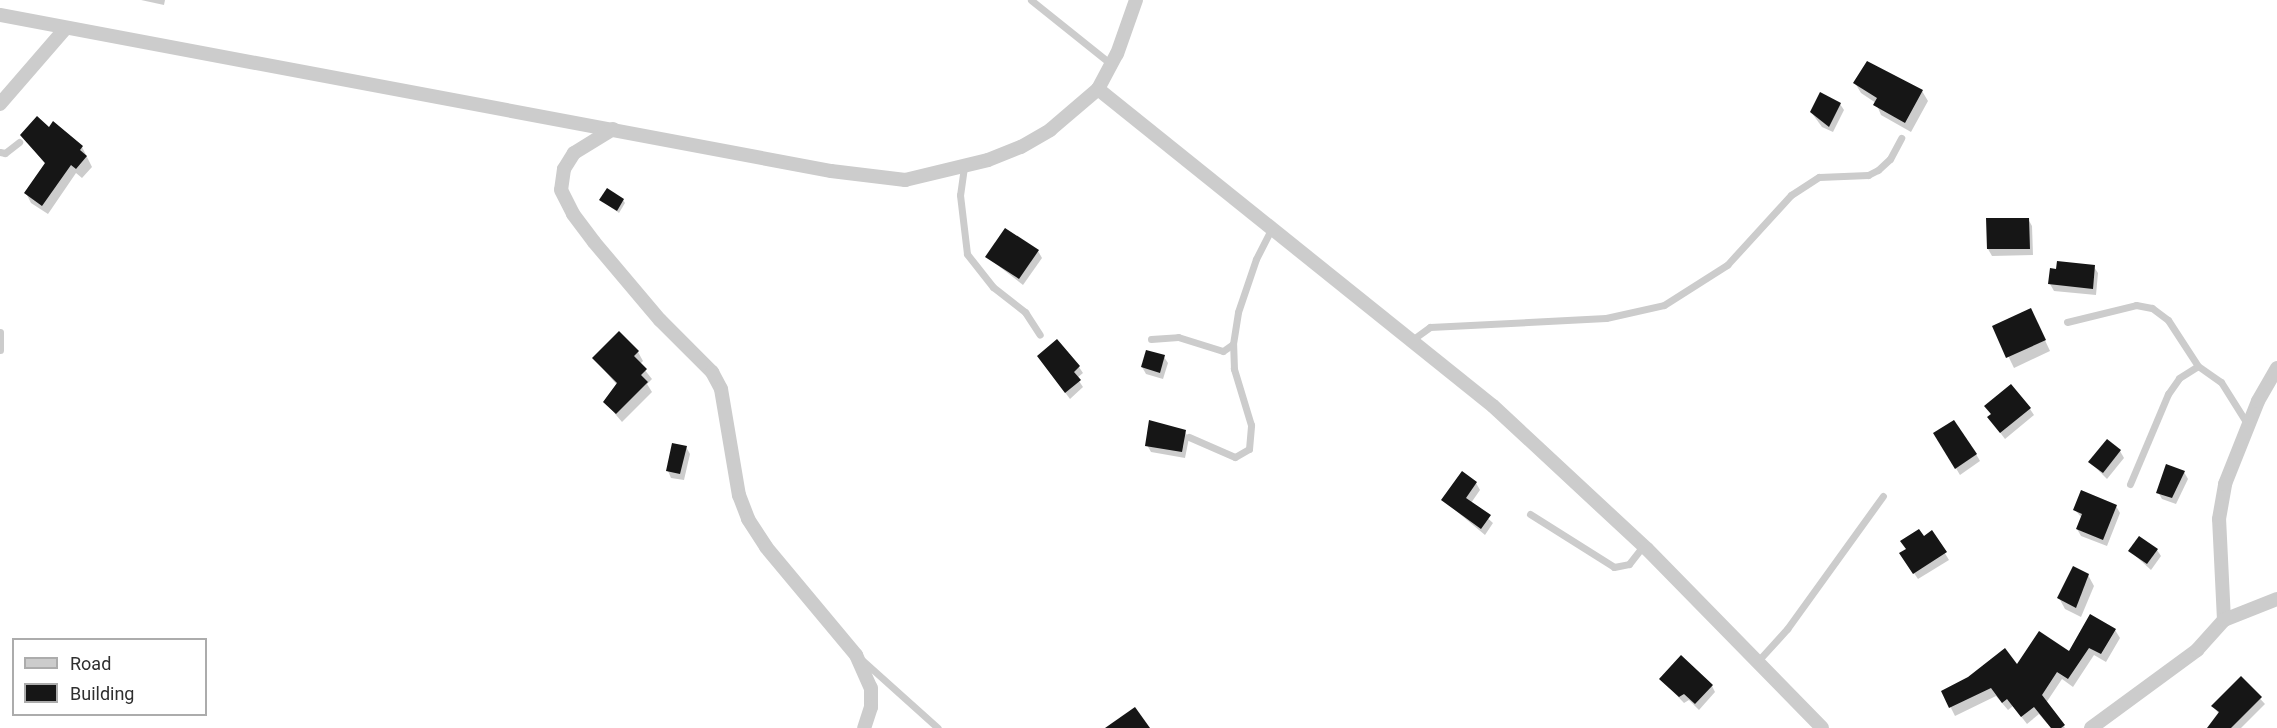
<!DOCTYPE html>
<style>
body{margin:0}
#map{position:relative;width:2277px;height:728px;overflow:hidden;background:#fff;font-family:Roboto,sans-serif}
div>[style]{position:absolute}
[style*='--x']{left:calc(var(--x)*1px);top:calc(var(--y)*1px);width:calc(var(--w)*1px);rotate:calc(var(--a)*1deg)}
.shadow>*{inset:0;background:#0003}
.building>*{inset:0;background:#161616}
.lane>*{height:7px;margin:-3.5px;padding:0 3.5px;transform-origin:3.5px;border-radius:3.5px;background:#ccc}
.street>*{height:14px;margin:-7px;padding:0 7px;transform-origin:7px;border-radius:7px;background:#ccc}
span{translate:-50% -50%;white-space:nowrap;text-align:center;line-height:1.15;-webkit-text-stroke:6px #fff;paint-order:stroke}
.legend{position:absolute;left:12px;top:638px;width:195px;height:78px;box-sizing:border-box;background:#fff;border:2px solid #acacac;margin:0;padding:8px 10px;list-style:none;font-size:18px;color:#2f2f2f}
.legend li{display:flex;align-items:center;gap:12px;height:30px}
.legend b{width:30px;border:2px solid #acacac}
</style>
<div id="map">
<div class="shadow">
<div style="clip-path:polygon(141px 0,165px 0,164px 5px)"></div>
<div style="clip-path:polygon(1855px 83px,1922px 91px,1928px 101px,1911px 132px,1881px 115px,1876px 103px,1861px 93px)"></div>
<div style="clip-path:polygon(1840px 104px,1844px 110px,1833px 132px,1822px 127px,1811px 112px)"></div>
<div style="clip-path:polygon(49px 129px,82px 147px,92px 167px,82px 178px,76px 173px,48px 214px,31px 203px,26px 193px,46px 165px,22px 135px)"></div>
<div style="clip-path:polygon(601px 200px,623px 200px,625px 203px,619px 213px)"></div>
<div style="clip-path:polygon(2028px 219px,2032px 226px,2033px 255px,1992px 256px,1988px 249px)"></div>
<div style="clip-path:polygon(1038px 251px,1042px 258px,1023px 285px,987px 257px)"></div>
<div style="clip-path:polygon(2094px 267px,2098px 273px,2096px 295px,2054px 291px,2050px 284px)"></div>
<div style="clip-path:polygon(2036px 321px,2050px 351px,2014px 368px,1994px 327px)"></div>
<div style="clip-path:polygon(638px 352px,643px 361px,640px 364px,652px 379px,647px 384px,652px 392px,622px 422px,605px 402px,617px 385px,594px 358px)"></div>
<div style="clip-path:polygon(1164px 357px,1168px 363px,1163px 379px,1146px 374px,1142px 367px)"></div>
<div style="clip-path:polygon(1043px 363px,1079px 367px,1083px 373px,1077px 378px,1083px 387px,1070px 399px)"></div>
<div style="clip-path:polygon(1986px 406px,2030px 409px,2034px 415px,2005px 439px,1989px 418px,1992px 416px)"></div>
<div style="clip-path:polygon(1185px 432px,1189px 438px,1185px 458px,1151px 452px,1147px 445px)"></div>
<div style="clip-path:polygon(1935px 433px,1976px 454px,1980px 461px,1960px 475px)"></div>
<div style="clip-path:polygon(686px 447px,690px 454px,684px 480px,671px 478px,668px 471px)"></div>
<div style="clip-path:polygon(2120px 451px,2124px 458px,2107px 479px,2090px 462px)"></div>
<div style="clip-path:polygon(2184px 472px,2188px 479px,2176px 504px,2162px 499px,2158px 492px)"></div>
<div style="clip-path:polygon(1476px 483px,1480px 490px,1471px 503px,1493px 523px,1485px 535px,1443px 500px)"></div>
<div style="clip-path:polygon(2116px 506px,2120px 513px,2107px 546px,2081px 536px,2077px 529px,2082px 518px,2075px 510px)"></div>
<div style="clip-path:polygon(1932px 532px,1949px 560px,1918px 579px,1905px 560px)"></div>
<div style="clip-path:polygon(2157px 550px,2161px 556px,2151px 570px,2130px 551px)"></div>
<div style="clip-path:polygon(2088px 575px,2094px 586px,2081px 617px,2065px 609px,2059px 598px)"></div>
<div style="clip-path:polygon(2115px 630px,2120px 638px,2106px 662px,2094px 655px,2073px 687px,2062px 679px,2046px 703px,2065px 728px,2051px 728px,2039px 714px,2027px 724px,2013px 706px,2008px 710px,1996px 696px,1955px 716px,1943px 692px,2069px 653px)"></div>
<div style="clip-path:polygon(2241px 678px,2265px 704px,2241px 728px,2214px 728px,2219px 714px,2213px 706px)"></div>
<div style="clip-path:polygon(1661px 679px,1712px 686px,1715px 692px,1699px 710px,1689px 700px,1684px 703px)"></div>
</div>
<div class="building">
<div style="clip-path:polygon(1867px 61px,1923px 90px,1905px 123px,1873px 105px,1877px 98px,1853px 83px)"></div>
<div style="clip-path:polygon(1820px 92px,1841px 103px,1829px 127px,1810px 112px)"></div>
<div style="clip-path:polygon(37px 116px,49px 127px,53px 121px,83px 146px,80px 150px,87px 156px,76px 169px,71px 165px,42px 206px,24px 193px,45px 163px,20px 135px)"></div>
<div style="clip-path:polygon(607px 188px,624px 199px,617px 211px,599px 200px)"></div>
<div style="clip-path:polygon(1986px 218px,2029px 218px,2030px 249px,1987px 249px)"></div>
<div style="clip-path:polygon(1005px 228px,1039px 250px,1019px 279px,985px 257px)"></div>
<div style="clip-path:polygon(2057px 261px,2095px 265px,2093px 289px,2048px 284px,2050px 268px,2056px 269px)"></div>
<div style="clip-path:polygon(2031px 308px,2046px 340px,2006px 358px,1992px 326px)"></div>
<div style="clip-path:polygon(619px 331px,639px 351px,634px 356px,647px 369px,641px 375px,648px 382px,616px 414px,603px 402px,617px 383px,592px 358px)"></div>
<div style="clip-path:polygon(1057px 339px,1080px 366px,1074px 372px,1081px 380px,1065px 393px,1037px 356px)"></div>
<div style="clip-path:polygon(1146px 350px,1165px 355px,1160px 373px,1141px 367px)"></div>
<div style="clip-path:polygon(2011px 384px,2031px 408px,2000px 433px,1987px 417px,1991px 414px,1984px 406px)"></div>
<div style="clip-path:polygon(1149px 420px,1186px 430px,1182px 452px,1145px 446px)"></div>
<div style="clip-path:polygon(1954px 420px,1977px 454px,1955px 469px,1933px 433px)"></div>
<div style="clip-path:polygon(2107px 439px,2121px 450px,2103px 473px,2088px 462px)"></div>
<div style="clip-path:polygon(672px 443px,687px 446px,680px 474px,666px 471px)"></div>
<div style="clip-path:polygon(2166px 464px,2185px 471px,2172px 498px,2156px 493px)"></div>
<div style="clip-path:polygon(1462px 471px,1477px 482px,1466px 498px,1491px 515px,1481px 529px,1441px 500px)"></div>
<div style="clip-path:polygon(2081px 490px,2117px 505px,2103px 540px,2076px 529px,2082px 514px,2073px 510px)"></div>
<div style="clip-path:polygon(1919px 529px,1924px 536px,1932px 530px,1947px 552px,1913px 574px,1899px 553px,1906px 549px,1900px 541px)"></div>
<div style="clip-path:polygon(2139px 536px,2158px 549px,2147px 564px,2128px 551px)"></div>
<div style="clip-path:polygon(2073px 566px,2089px 574px,2076px 608px,2057px 598px)"></div>
<div style="clip-path:polygon(2090px 614px,2116px 629px,2101px 654px,2089px 648px,2068px 679px,2057px 672px,2042px 695px,2065px 725px,2061px 728px,2051px 728px,2034px 707px,2021px 717px,2007px 699px,2002px 703px,1991px 688px,1949px 708px,1941px 691px,1968px 677px,2005px 648px,2017px 664px,2039px 631px,2069px 651px)"></div>
<div style="clip-path:polygon(1681px 655px,1713px 685px,1695px 704px,1684px 694px,1679px 697px,1659px 679px)"></div>
<div style="clip-path:polygon(2241px 676px,2262px 697px,2231px 728px,2207px 728px,2219px 712px,2211px 706px)"></div>
<div style="clip-path:polygon(1135px 707px,1150px 728px,1105px 728px)"></div>
</div>
<div class="lane">
<div style="--x:1031;--y:0;--w:104;--a:38.7"></div>
<div style="--x:0;--y:152;--w:5;--a:11"></div>
<div style="--x:5;--y:153;--w:18;--a:-38"></div>
<div style="--x:964;--y:167;--w:28;--a:98"></div>
<div style="--x:960;--y:195;--w:59;--a:83.2"></div>
<div style="--x:967;--y:254;--w:42;--a:51.8"></div>
<div style="--x:993;--y:287;--w:41;--a:38"></div>
<div style="--x:1025;--y:312;--w:27;--a:57"></div>
<div style="--x:2067;--y:322;--w:71;--a:-13.8"></div>
<div style="--x:2136;--y:305;--w:16;--a:11"></div>
<div style="--x:2152;--y:308;--w:20;--a:37"></div>
<div style="--x:2168;--y:320;--w:55;--a:56.9"></div>
<div style="--x:0;--y:332;--w:18;--a:90"></div>
<div style="--x:1151;--y:339;--w:27;--a:-4"></div>
<div style="--x:1178;--y:337;--w:47;--a:17.3"></div>
<div style="--x:1223;--y:351;--w:12;--a:-35"></div>
<div style="--x:1233;--y:344;--w:32;--a:-81"></div>
<div style="--x:1238;--y:312;--w:56;--a:-71.2"></div>
<div style="--x:1256;--y:259;--w:35;--a:-63"></div>
<div style="--x:1412;--y:340;--w:22;--a:-36"></div>
<div style="--x:1430;--y:327;--w:176;--a:-2.9"></div>
<div style="--x:1606;--y:318;--w:59;--a:-12.6"></div>
<div style="--x:1664;--y:305;--w:75;--a:-32.4"></div>
<div style="--x:1727;--y:265;--w:95;--a:-47.6"></div>
<div style="--x:1791;--y:195;--w:33;--a:-33"></div>
<div style="--x:1819;--y:177;--w:49;--a:-2.3"></div>
<div style="--x:1868;--y:175;--w:11;--a:-27"></div>
<div style="--x:1878;--y:170;--w:16;--a:-43"></div>
<div style="--x:1890;--y:159;--w:24;--a:-62"></div>
<div style="--x:1189;--y:437;--w:50;--a:23.5"></div>
<div style="--x:1235;--y:457;--w:16;--a:-30"></div>
<div style="--x:1249;--y:449;--w:24;--a:-85"></div>
<div style="--x:1251;--y:425;--w:59;--a:-106.9"></div>
<div style="--x:1234;--y:369;--w:25;--a:-92"></div>
<div style="--x:2130;--y:484;--w:98;--a:-67.1"></div>
<div style="--x:2168;--y:394;--w:19;--a:-55"></div>
<div style="--x:2179;--y:378;--w:22;--a:-32"></div>
<div style="--x:2198;--y:366;--w:28;--a:35"></div>
<div style="--x:2221;--y:382;--w:51;--a:57.9"></div>
<div style="--x:1530;--y:514;--w:99;--a:32.2"></div>
<div style="--x:1614;--y:567;--w:15;--a:-11"></div>
<div style="--x:1629;--y:564;--w:23;--a:-52"></div>
<div style="--x:861;--y:659;--w:103;--a:41.9"></div>
<div style="--x:1757;--y:662;--w:45;--a:-47.7"></div>
<div style="--x:1787;--y:629;--w:164;--a:-54.2"></div>
</div>
<div class="street">
<div style="--x:0;--y:15;--w:846;--a:10.63"></div>
<div style="--x:831;--y:171;--w:75;--a:6.9"></div>
<div style="--x:905;--y:180;--w:85;--a:-13.5"></div>
<div style="--x:988;--y:160;--w:35;--a:-22"></div>
<div style="--x:1021;--y:147;--w:34;--a:-30"></div>
<div style="--x:1050;--y:130;--w:63;--a:-40.5"></div>
<div style="--x:1098;--y:89;--w:40;--a:-62"></div>
<div style="--x:1117;--y:54;--w:57;--a:-70.6"></div>
<div style="--x:1098;--y:89;--w:506;--a:38.75"></div>
<div style="--x:1493;--y:406;--w:210;--a:42.9"></div>
<div style="--x:1647;--y:549;--w:250;--a:45.6"></div>
<div style="--x:0;--y:104;--w:99;--a:-49.1"></div>
<div style="--x:613;--y:129;--w:46;--a:148.4"></div>
<div style="--x:574;--y:153;--w:19;--a:122"></div>
<div style="--x:564;--y:169;--w:21;--a:98"></div>
<div style="--x:561;--y:190;--w:27;--a:63"></div>
<div style="--x:573;--y:214;--w:35;--a:53"></div>
<div style="--x:594;--y:242;--w:102;--a:49.8"></div>
<div style="--x:660;--y:320;--w:74;--a:45"></div>
<div style="--x:712;--y:372;--w:19;--a:62"></div>
<div style="--x:721;--y:389;--w:108;--a:80.4"></div>
<div style="--x:739;--y:495;--w:26;--a:69"></div>
<div style="--x:748;--y:519;--w:33;--a:57"></div>
<div style="--x:766;--y:547;--w:141;--a:50.2"></div>
<div style="--x:856;--y:655;--w:36;--a:66"></div>
<div style="--x:871;--y:688;--w:19;--a:90"></div>
<div style="--x:871;--y:707;--w:22;--a:108"></div>
<div style="--x:2224;--y:620;--w:101;--a:-92.8"></div>
<div style="--x:2219;--y:519;--w:36;--a:-80"></div>
<div style="--x:2225;--y:484;--w:89;--a:-68.3"></div>
<div style="--x:2258;--y:401;--w:38;--a:-60"></div>
<div style="--x:2091;--y:728;--w:132;--a:-36.3"></div>
<div style="--x:2197;--y:650;--w:40;--a:-48"></div>
<div style="--x:2224;--y:620;--w:57;--a:-21.6"></div>
</div>
<ul class="legend">
<li><b style="height:8px;background:#ccc"></b>Road</li>
<li><b style="height:16px;background:#161616"></b>Building</li>
</ul>
</div>
